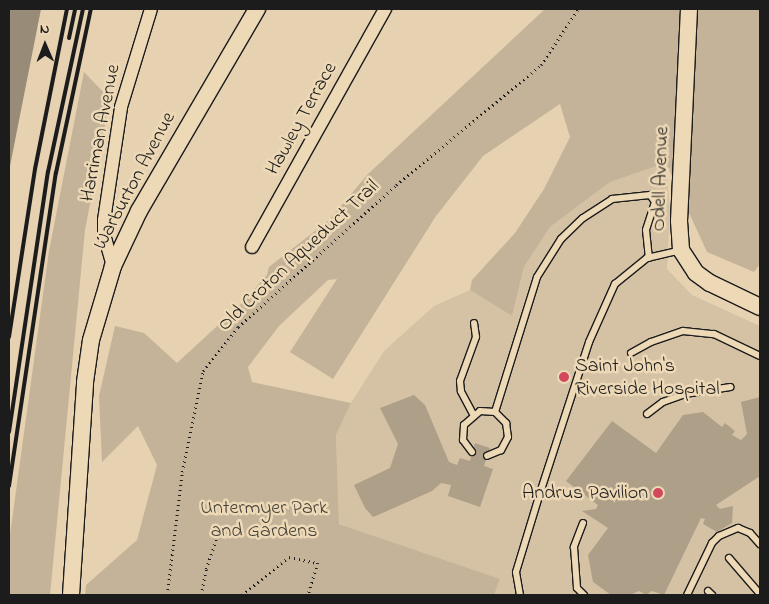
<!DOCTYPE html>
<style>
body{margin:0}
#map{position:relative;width:769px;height:604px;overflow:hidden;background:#e6d1b1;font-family:"Indie Flower",sans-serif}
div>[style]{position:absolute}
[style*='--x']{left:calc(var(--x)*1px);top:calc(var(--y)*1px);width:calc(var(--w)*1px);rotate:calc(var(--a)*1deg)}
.built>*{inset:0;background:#d5c2a5}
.green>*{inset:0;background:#c4b398}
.water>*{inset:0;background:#988b77}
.building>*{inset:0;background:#ad9f88}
.path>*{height:2.5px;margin-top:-1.25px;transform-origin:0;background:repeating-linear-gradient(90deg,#1c1c1c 0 1px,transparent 0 5px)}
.roads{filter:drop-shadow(1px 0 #1c1c1c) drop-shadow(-1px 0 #1c1c1c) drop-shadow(0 1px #1c1c1c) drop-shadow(0 -1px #1c1c1c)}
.service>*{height:6px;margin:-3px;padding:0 3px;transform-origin:3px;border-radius:3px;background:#eed9b7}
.minor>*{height:12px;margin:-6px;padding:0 6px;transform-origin:6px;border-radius:6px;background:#eed9b7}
.tertiary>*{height:16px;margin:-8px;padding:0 8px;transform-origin:8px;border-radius:8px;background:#eed9b7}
.rail>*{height:4px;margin:-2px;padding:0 2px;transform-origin:2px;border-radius:2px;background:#1c1c1c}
.dots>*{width:14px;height:14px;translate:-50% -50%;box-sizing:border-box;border:2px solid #eed9b7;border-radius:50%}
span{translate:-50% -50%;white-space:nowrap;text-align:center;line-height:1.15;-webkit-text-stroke:5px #eed9b7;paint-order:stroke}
.street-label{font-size:20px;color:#1c1c1c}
.poi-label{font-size:20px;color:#1c1c1c}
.left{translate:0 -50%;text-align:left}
.right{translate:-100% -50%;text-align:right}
.park-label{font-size:20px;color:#46423b}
.frame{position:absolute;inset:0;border:10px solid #1c1c1c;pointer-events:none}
.north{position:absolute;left:20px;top:20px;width:50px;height:50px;-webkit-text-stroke:4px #eed9b7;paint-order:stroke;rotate:359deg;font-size:14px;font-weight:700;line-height:20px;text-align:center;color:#1c1c1c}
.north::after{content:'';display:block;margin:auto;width:18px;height:22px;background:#1c1c1c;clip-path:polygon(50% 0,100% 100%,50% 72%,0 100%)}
</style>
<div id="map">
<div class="built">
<div style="clip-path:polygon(666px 163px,670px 212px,667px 269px,692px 295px,760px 326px,760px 595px,494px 595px,499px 579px,339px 524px,336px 435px,351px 403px,384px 351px,434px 306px,470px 290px,512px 316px,524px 267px,550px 227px,610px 182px)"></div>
</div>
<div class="green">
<div style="clip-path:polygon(545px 9px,760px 9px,760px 264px,754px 272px,707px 252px,666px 163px,610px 182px,550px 227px,524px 267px,512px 316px,470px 290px,472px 280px,515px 233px,544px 189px,570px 137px,560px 104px,483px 156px,436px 216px,333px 379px,290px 352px,337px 279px,328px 280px,279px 326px,248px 367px,252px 382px,351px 403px,336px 435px,339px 524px,500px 579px,494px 595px,85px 595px,86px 585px,137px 540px,157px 465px,138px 426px,102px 462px,99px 396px,115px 326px,144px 333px,177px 363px,240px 305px,267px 275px,269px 267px,329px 220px,368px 174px)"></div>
<div style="clip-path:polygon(84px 72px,110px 99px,85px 230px,50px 595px,9px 595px,9px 542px,49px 251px)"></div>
</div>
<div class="water">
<div style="clip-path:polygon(9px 9px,41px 9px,9px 171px)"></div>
</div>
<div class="building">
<div style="clip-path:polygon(414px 395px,425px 405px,449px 462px,457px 465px,460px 458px,470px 461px,475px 443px,490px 448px,484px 466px,493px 469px,480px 507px,448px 496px,451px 485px,441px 483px,432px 491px,378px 515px,373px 517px,365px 508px,354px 485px,390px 468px,398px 444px,380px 408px)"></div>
<div style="clip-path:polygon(760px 397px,760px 476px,716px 505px,720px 509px,733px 506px,732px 523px,717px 532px,703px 524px,705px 519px,701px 518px,664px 595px,652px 591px,646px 595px,639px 591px,630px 595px,611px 595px,593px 582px,588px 555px,608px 528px,582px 511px,596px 509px,598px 505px,566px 481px,612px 421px,656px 453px,683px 415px,703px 412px,722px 427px,725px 423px,735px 431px,732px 435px,741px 440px,747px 434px,741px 402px)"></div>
</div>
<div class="path">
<div style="--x:167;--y:595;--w:124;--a:-83"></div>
<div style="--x:182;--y:472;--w:103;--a:-78.3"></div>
<div style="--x:203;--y:371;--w:56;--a:-51.5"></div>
<div style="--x:238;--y:327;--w:212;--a:-41.9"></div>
<div style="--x:396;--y:185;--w:188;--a:-39.6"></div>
<div style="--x:541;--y:65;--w:67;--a:-56.5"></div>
<div style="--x:201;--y:595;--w:26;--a:-79"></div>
<div style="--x:206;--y:569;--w:31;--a:-71"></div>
<div style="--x:242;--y:595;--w:60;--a:-39"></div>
<div style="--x:289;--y:557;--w:30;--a:12"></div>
<div style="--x:318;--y:563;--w:34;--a:107"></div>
</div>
<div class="roads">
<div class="service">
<div style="--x:631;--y:353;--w:23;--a:-29"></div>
<div style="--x:651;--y:342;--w:34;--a:-19"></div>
<div style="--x:683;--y:331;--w:31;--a:6"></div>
<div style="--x:714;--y:334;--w:51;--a:25.6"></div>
<div style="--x:495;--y:412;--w:141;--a:-72.7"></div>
<div style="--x:537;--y:277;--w:45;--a:-57.7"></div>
<div style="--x:561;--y:239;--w:30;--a:-44"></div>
<div style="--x:583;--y:218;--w:35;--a:-33"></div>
<div style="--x:612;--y:199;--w:38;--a:-6"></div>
<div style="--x:650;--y:195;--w:9;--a:54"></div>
<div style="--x:655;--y:202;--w:29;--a:108"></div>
<div style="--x:646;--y:230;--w:28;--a:84"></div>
<div style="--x:473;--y:414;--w:26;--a:-118"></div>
<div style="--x:461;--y:391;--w:10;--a:-96"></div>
<div style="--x:460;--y:381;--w:47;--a:-70"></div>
<div style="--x:476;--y:337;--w:14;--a:-98"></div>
<div style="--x:647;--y:414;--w:20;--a:-37"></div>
<div style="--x:663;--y:402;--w:23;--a:-20"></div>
<div style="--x:685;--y:394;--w:46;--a:-8.8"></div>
<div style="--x:472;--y:452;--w:15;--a:-127"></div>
<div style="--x:463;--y:440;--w:15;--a:-86"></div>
<div style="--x:464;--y:425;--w:21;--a:-41"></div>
<div style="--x:480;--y:411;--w:15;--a:4"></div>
<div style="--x:495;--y:412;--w:16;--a:45"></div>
<div style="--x:506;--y:423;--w:14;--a:82"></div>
<div style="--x:508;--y:437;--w:15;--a:118"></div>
<div style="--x:501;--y:450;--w:15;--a:157"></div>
<div style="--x:583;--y:523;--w:26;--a:111"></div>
<div style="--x:574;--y:547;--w:41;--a:85.8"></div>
<div style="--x:577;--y:588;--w:10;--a:45"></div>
<div style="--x:729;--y:558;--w:48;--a:49.3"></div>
<div style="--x:708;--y:591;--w:6;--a:45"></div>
<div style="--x:520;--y:595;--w:23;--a:-100"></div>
<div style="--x:516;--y:572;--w:83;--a:-73.1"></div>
<div style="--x:540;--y:493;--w:159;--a:-72"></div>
<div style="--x:589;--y:342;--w:64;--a:-65.9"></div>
<div style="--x:615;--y:284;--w:41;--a:-39.1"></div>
<div style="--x:647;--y:258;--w:35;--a:-13"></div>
<div style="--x:687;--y:595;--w:58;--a:-64.3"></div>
<div style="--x:712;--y:543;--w:10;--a:-45"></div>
<div style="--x:719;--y:536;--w:21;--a:-23"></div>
<div style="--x:738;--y:528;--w:13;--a:23"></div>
<div style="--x:750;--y:533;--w:15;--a:48"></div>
</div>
<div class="minor">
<div style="--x:252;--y:247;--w:273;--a:-60.8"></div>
<div style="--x:113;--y:266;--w:33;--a:-106"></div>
<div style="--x:104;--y:234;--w:14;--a:-90"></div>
<div style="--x:104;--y:220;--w:114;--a:-81.4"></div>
<div style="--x:121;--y:107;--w:102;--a:-73"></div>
</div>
<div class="tertiary">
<div style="--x:689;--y:9;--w:212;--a:92.7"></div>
<div style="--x:679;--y:221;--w:29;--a:86"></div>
<div style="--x:681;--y:250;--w:27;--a:57"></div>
<div style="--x:696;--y:273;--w:17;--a:36"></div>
<div style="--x:710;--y:283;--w:55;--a:25.6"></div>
<div style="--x:71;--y:595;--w:213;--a:-86.2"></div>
<div style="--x:85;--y:382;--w:42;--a:-81.9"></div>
<div style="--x:91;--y:340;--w:77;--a:-73.4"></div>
<div style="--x:113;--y:266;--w:61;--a:-64.7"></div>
<div style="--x:139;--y:211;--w:234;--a:-59.7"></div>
</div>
</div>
<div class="rail">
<div style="--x:69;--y:38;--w:30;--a:-78"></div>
<div style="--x:9;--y:337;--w:170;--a:-81.2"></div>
<div style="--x:35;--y:169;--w:163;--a:-78.7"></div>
<div style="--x:9;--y:432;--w:263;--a:-81.5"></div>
<div style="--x:48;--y:172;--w:167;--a:-77.9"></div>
<div style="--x:9;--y:486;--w:317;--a:-81.5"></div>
<div style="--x:56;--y:173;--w:168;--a:-78"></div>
</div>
<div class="dots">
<div style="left:564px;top:377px;background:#d1495b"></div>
<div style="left:658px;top:493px;background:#d1495b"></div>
</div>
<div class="street-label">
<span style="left:302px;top:119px;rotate:-61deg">Hawley Terrace</span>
<span style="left:101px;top:133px;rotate:-79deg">Harriman Avenue</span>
<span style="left:661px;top:179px;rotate:-88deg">Odell Avenue</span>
<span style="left:135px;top:181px;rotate:-62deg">Warburton Avenue</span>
<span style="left:299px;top:256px;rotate:-43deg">Old Croton Aqueduct Trail</span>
</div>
<div class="poi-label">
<span class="left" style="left:575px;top:378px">Saint John's<br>Riverside Hospital</span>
<span class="right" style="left:648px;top:493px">Andrus Pavilion</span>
</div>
<div class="park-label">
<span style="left:264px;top:520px">Untermyer Park<br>and Gardens</span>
</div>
<div class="frame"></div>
<div class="north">N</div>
</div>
